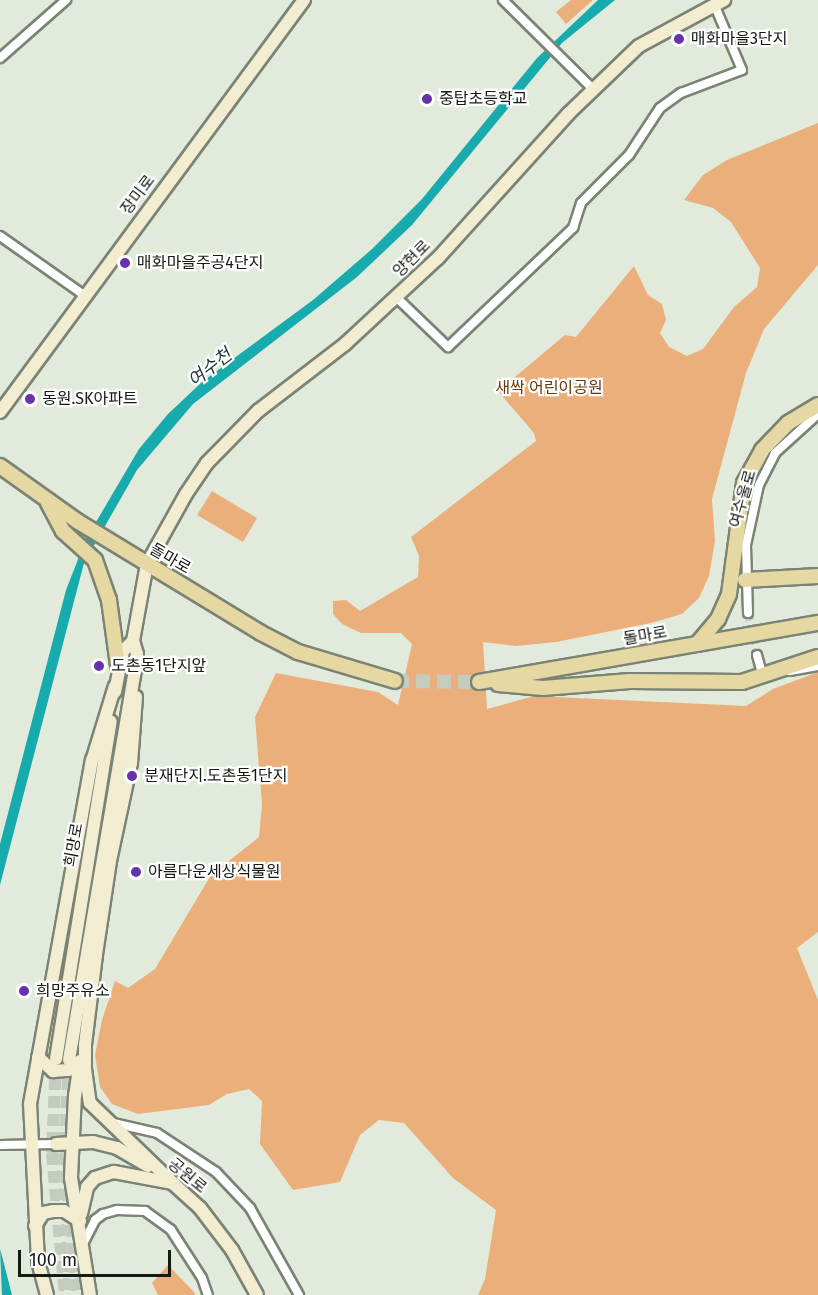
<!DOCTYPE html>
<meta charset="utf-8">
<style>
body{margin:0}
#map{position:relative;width:818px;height:1295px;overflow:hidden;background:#e2ebdb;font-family:"Fira Sans","Noto Sans KR",sans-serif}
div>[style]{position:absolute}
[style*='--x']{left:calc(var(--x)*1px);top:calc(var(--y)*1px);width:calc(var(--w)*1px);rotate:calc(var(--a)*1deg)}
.green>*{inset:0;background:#eaaf7a}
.water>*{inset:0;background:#17abae}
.street-tunnel>*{height:8px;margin-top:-4px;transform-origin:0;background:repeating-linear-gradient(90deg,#c3ccbd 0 8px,transparent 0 12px)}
.secondary-tunnel>*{height:12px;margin-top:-6px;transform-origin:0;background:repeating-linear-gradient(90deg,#c3ccbd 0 12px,transparent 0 18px)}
.primary-tunnel>*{height:14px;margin-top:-7px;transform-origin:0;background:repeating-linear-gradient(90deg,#c3ccbd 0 14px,transparent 0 21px)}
.roads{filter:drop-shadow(2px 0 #7b8375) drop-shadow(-2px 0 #7b8375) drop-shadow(0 2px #7b8375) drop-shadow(0 -2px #7b8375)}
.street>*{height:8px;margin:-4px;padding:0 4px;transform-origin:4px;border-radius:4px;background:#fff}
.secondary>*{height:12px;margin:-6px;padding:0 6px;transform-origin:6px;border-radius:6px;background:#f2ecd1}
.primary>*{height:14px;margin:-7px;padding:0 7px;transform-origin:7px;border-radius:7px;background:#e5d8a3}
.dots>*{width:16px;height:16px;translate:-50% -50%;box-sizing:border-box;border:3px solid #fff;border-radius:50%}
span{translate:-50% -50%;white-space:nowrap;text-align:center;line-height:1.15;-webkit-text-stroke:4.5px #fff;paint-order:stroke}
.poi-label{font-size:16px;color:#161914}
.left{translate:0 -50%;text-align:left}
.street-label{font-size:16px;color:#161914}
.park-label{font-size:16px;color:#653a08}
.water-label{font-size:18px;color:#1e3435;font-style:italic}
.scale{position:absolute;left:18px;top:1250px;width:153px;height:27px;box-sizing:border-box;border:3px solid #161914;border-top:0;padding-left:8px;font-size:18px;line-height:21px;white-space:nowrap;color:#161914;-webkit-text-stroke:4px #fff;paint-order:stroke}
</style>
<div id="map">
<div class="green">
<div style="clip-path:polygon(571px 0,593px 0,566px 24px,556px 12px)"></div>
<div style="clip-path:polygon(818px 123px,818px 265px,764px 329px,746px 373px,712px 499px,715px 541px,709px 576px,699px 598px,682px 614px,651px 623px,556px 642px,516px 646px,483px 642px,487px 709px,534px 696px,746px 706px,773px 689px,818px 672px,818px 932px,797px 948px,818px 1000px,818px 1295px,478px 1295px,485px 1279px,496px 1210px,453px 1178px,404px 1123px,379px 1120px,360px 1135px,340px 1182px,293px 1190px,260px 1144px,262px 1101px,249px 1089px,227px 1094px,209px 1105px,138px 1114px,112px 1104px,100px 1087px,95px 1055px,102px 1020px,115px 981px,128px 988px,155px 969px,211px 875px,259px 837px,262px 804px,255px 717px,276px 673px,378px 692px,398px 705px,412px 644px,401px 633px,361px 633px,342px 624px,333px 614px,333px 601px,346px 600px,360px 611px,418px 577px,419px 556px,411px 537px,536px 441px,534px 433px,498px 391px,565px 335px,576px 337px,634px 266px,648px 295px,662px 304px,666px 320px,660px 333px,669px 347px,687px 356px,703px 349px,734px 307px,757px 287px,760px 268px,731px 222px,713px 208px,684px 200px,703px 175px,727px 160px)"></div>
<div style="clip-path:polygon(212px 491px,257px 518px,243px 542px,197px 515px)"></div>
<div style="clip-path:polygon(168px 1265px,194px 1292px,195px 1295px,158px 1295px,152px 1283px)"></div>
</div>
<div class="water">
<div style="clip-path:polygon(598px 0,615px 0,562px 43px,412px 225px,357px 277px,193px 404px,137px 470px,84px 563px,0 885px,0 844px,66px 590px,86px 539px,139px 449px,168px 414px,202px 382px,313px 300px,372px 249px,422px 199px,537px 58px)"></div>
<div style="clip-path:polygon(0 1249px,2px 1256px,12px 1295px,2px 1295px)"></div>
</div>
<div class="street-tunnel">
<div style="--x:748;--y:613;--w:43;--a:77.9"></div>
</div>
<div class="secondary-tunnel">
<div style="--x:56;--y:1060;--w:93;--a:92.5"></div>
<div style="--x:52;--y:1153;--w:143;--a:84.8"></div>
<div style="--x:69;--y:1060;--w:93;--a:93.1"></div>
<div style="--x:64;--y:1153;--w:143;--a:84.8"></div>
</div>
<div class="primary-tunnel">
<div style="--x:395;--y:681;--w:84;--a:0.7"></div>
</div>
<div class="roads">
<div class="street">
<div style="--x:503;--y:0;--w:128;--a:44.7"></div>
<div style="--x:0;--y:58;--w:88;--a:-41.3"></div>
<div style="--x:0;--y:236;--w:103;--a:35.1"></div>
<div style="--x:397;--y:298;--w:71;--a:43.9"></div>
<div style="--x:448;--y:347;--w:173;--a:-43.6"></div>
<div style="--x:573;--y:228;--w:26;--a:-72"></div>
<div style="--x:581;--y:203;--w:68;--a:-45"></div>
<div style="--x:629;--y:155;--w:56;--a:-56.6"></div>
<div style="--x:660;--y:108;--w:26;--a:-36"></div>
<div style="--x:681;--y:93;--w:65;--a:-20.7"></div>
<div style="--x:742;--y:70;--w:72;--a:-113"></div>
<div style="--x:748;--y:613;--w:68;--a:-91.7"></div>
<div style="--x:746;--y:545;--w:61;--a:-77.8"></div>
<div style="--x:759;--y:485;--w:36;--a:-63"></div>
<div style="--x:775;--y:453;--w:58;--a:-42.2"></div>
<div style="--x:757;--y:655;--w:20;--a:75"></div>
<div style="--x:762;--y:674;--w:4;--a:0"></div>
<div style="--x:790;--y:671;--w:28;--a:-10"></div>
<div style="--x:109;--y:1122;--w:49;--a:12.9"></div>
<div style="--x:157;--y:1133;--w:71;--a:33.5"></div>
<div style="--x:216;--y:1172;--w:50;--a:46.6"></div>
<div style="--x:250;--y:1208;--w:100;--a:60.6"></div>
<div style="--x:0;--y:1145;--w:56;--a:-1"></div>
<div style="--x:84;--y:1242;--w:25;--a:-63"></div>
<div style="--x:95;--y:1220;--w:10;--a:-37"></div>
<div style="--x:103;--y:1214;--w:15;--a:-16"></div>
<div style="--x:117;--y:1210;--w:28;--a:2"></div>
<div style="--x:145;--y:1211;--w:32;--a:36"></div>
<div style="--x:171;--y:1230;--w:57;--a:57.1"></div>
<div style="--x:202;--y:1278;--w:18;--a:71"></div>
</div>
<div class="secondary">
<div style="--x:0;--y:412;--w:512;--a:-53.58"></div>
<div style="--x:115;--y:692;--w:42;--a:-79"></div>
<div style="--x:123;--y:651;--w:14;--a:-45"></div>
<div style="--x:136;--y:697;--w:66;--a:94.3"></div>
<div style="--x:131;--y:763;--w:100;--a:102.1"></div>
<div style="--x:110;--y:861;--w:95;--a:98.5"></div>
<div style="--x:96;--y:955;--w:91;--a:97"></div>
<div style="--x:85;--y:1045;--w:24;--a:90"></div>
<div style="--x:85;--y:1069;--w:34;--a:82"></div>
<div style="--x:90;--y:1103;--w:117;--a:44"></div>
<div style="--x:38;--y:1057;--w:21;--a:43"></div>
<div style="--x:53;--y:1071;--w:16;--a:-4"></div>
<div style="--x:69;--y:1070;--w:14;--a:-36"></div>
<div style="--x:56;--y:1059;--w:342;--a:-80.8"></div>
<div style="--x:69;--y:1060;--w:396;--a:-80.4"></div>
<div style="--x:135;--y:670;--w:16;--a:-83"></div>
<div style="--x:137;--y:654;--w:14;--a:-107"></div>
<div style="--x:133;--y:641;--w:78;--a:-79.7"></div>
<div style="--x:147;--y:564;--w:80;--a:-60.9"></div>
<div style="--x:186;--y:494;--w:37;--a:-56"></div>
<div style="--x:207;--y:463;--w:73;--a:-45.6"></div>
<div style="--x:258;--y:411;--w:110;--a:-37.6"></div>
<div style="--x:345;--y:344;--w:127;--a:-42.8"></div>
<div style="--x:438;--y:258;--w:194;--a:-47.9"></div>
<div style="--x:568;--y:114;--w:98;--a:-43.8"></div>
<div style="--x:639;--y:46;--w:97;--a:-28.4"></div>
<div style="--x:80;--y:1061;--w:34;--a:98"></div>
<div style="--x:75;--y:1095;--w:83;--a:92.8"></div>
<div style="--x:71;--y:1178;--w:119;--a:80.8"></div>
<div style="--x:56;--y:1144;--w:37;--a:-3"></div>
<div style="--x:93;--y:1142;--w:25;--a:14"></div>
<div style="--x:117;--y:1148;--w:36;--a:30"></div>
<div style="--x:168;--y:1179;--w:43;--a:42.2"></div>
<div style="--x:200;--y:1208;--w:53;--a:52.7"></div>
<div style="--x:232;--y:1250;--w:51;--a:60.9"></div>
<div style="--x:81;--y:1214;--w:28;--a:-77"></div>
<div style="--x:87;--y:1187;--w:12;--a:-48"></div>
<div style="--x:95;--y:1178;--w:20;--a:-18"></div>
<div style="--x:114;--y:1172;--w:60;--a:10.6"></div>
<div style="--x:35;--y:1226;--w:15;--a:-58"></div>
<div style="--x:43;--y:1213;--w:10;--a:-11"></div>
<div style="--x:53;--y:1211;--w:11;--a:0"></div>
<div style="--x:64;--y:1211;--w:19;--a:32"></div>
<div style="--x:47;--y:1295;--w:35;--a:-105"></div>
<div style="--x:38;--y:1261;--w:157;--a:-92.9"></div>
<div style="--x:30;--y:1104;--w:349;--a:-79.8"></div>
<div style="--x:92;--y:761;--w:78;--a:-73"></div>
</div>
<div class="primary">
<div style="--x:0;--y:466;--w:95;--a:35.5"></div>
<div style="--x:77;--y:521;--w:215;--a:31.3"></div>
<div style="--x:261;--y:633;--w:42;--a:27.2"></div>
<div style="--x:298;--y:652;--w:101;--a:16.6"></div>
<div style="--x:48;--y:503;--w:32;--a:62"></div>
<div style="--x:63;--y:531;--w:43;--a:42.2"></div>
<div style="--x:95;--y:560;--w:42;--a:70.7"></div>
<div style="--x:109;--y:600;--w:67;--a:82.2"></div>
<div style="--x:745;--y:580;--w:73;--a:-3.1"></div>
<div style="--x:697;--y:644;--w:33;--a:-50"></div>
<div style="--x:718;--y:619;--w:27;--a:-66"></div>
<div style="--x:729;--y:594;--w:112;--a:-82.3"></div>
<div style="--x:744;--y:483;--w:38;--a:-61"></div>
<div style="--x:762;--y:450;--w:37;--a:-46"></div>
<div style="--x:788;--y:423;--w:35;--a:-31"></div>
<div style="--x:479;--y:682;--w:344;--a:-9.9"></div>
<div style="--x:498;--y:684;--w:45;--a:5.1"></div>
<div style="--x:543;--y:688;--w:87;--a:-4.6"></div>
<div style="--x:630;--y:681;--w:112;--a:0.5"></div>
<div style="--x:742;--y:682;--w:80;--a:-18.2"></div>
</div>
</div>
<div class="dots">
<div style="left:679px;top:39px;background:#63a"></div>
<div style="left:427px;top:99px;background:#63a"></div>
<div style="left:125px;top:263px;background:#63a"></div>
<div style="left:30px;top:399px;background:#63a"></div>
<div style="left:99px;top:666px;background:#63a"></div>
<div style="left:132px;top:776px;background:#63a"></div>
<div style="left:136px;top:872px;background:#63a"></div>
<div style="left:24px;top:991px;background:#63a"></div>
</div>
<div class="poi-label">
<span class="left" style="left:691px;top:39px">매화마을3단지</span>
<span class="left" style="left:439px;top:99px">중탑초등학교</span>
<span class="left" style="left:137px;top:263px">매화마을주공4단지</span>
<span class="left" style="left:42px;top:399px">동원.SK아파트</span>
<span class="left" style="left:111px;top:666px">도촌동1단지앞</span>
<span class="left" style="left:144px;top:776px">분재단지.도촌동1단지</span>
<span class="left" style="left:148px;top:872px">아름다운세상식물원</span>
<span class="left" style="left:36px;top:991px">희망주유소</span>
</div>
<div class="street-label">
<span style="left:138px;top:195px;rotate:-53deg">장미로</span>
<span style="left:412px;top:259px;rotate:-45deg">양현로</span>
<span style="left:743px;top:499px;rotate:-74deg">여수울로</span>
<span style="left:170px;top:559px;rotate:30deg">돌마로</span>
<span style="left:645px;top:636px;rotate:-10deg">돌마로</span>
<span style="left:74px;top:845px;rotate:-80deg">희망로</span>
<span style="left:187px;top:1176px;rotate:39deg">공원로</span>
</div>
<div class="park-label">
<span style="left:549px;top:388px">새싹 어린이공원</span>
</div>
<div class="water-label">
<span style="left:210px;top:368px;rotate:-38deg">여수천</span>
</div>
<div class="scale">100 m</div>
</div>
